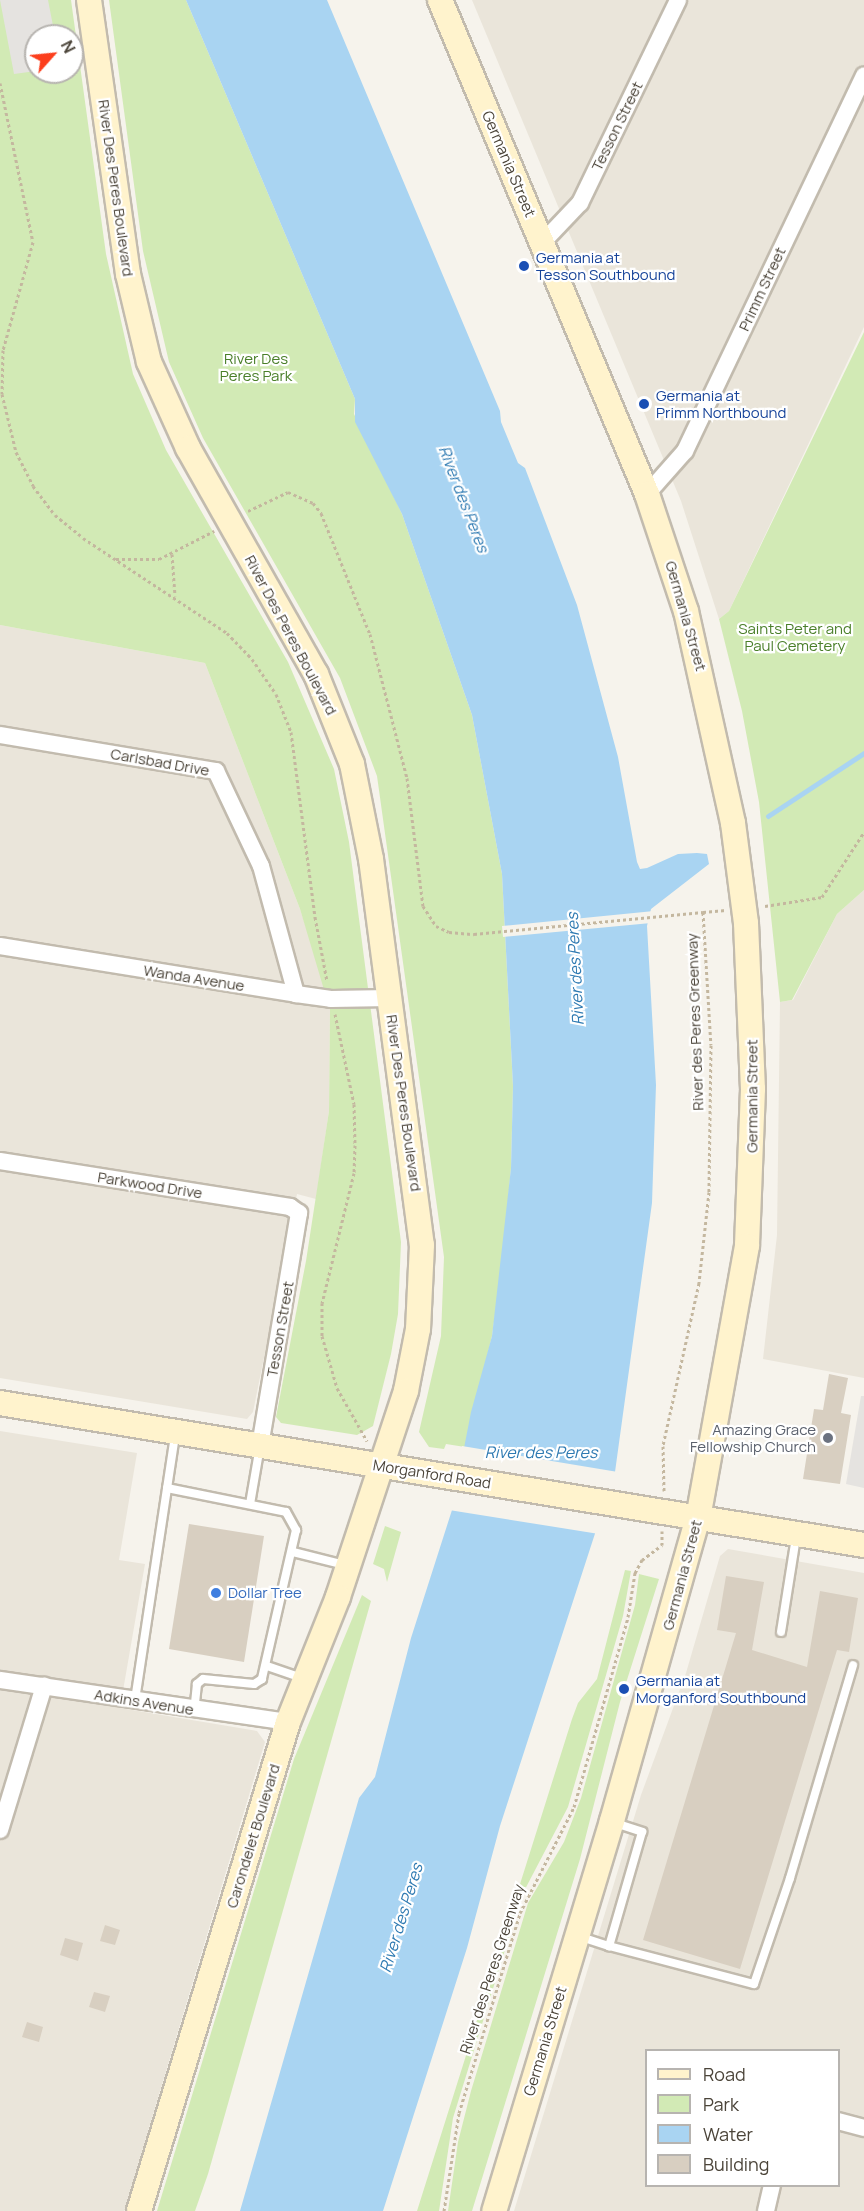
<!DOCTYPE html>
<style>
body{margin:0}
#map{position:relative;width:864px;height:2211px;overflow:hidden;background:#f6f3ec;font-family:Manrope,sans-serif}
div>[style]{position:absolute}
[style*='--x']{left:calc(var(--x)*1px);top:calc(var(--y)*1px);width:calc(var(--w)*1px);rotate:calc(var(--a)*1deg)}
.residential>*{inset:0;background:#eae5da}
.green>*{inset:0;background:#d2eab5}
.parking>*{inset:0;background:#e5e3e0}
.water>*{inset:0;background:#a9d4f2}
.pier>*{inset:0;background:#f6f3ec}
.stream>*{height:5px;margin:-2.5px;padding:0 2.5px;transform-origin:2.5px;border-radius:2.5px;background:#a9d4f2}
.building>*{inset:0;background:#d8cfc1}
.path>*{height:3px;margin-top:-1.5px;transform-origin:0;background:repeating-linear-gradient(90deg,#c4b79f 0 3px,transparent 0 6px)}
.roads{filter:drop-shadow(2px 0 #c2bbae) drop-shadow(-2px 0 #c2bbae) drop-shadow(0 2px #c2bbae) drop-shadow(0 -2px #c2bbae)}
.lane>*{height:8px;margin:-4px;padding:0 4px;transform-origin:4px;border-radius:4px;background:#fff}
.street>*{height:16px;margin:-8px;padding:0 8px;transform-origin:8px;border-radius:8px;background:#fff}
.secondary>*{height:24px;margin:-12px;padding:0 12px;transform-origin:12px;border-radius:12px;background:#fff3cd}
.dots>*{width:16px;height:16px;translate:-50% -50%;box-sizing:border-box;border:3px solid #fff;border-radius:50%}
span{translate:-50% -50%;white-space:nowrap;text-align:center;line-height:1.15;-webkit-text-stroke:4.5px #fff;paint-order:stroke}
.street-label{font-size:15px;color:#4b4439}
.transit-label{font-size:15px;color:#164399}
.left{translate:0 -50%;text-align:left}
.park-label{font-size:15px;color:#4a7f2a}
.worship-label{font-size:15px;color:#5b616d}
.right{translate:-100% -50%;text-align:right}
.shop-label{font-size:15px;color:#366cbe}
.water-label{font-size:16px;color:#2e7ab2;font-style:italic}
.legend{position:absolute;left:645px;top:2049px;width:195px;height:138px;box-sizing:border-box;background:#fff;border:2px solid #b7b4b0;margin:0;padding:8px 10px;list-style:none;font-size:18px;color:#4b4439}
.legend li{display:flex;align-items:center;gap:12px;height:30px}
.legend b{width:30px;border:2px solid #b7b4b0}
.north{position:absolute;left:24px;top:24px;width:60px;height:60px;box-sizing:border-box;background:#fff;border:2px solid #b7b4b0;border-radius:50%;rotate:63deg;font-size:16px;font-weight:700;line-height:24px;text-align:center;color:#4b4439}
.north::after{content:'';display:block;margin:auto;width:21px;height:27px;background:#fc3f1d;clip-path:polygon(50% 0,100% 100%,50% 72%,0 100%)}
</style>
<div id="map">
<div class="residential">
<div style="clip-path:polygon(472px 0,864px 0,864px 327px,729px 611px,719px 619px,681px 501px)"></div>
<div style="clip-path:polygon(0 625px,205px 663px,300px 909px,325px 985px,330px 1010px,329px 1111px,316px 1199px,297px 1194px,253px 1412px,247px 1419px,0 1378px)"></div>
<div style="clip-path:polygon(864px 890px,864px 1378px,763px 1359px,777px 1235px,780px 1002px,793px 1000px,837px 914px)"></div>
<div style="clip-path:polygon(0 1431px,137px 1453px,119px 1560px,145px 1564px,120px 1708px,257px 1731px,265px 1742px,124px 2211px,0 2211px)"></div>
<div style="clip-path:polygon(evenodd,728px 1549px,864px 1573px,864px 2211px,514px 2211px,641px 1795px,686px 1673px,720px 1556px,728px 1549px,646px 2050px,838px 2050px,838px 2186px,646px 2186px,646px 2050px)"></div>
</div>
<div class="green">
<div style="clip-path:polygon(evenodd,0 0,71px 0,106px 254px,133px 374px,166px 450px,288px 662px,334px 769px,349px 842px,401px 1242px,398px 1314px,391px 1354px,373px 1426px,357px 1435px,281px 1423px,276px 1417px,306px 1261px,329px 1111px,330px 1010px,300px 909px,205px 663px,0 625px,0 0,36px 36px,72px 36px,72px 72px,36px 72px,36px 36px)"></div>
<div style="clip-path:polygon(109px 0,186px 0,355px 399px,354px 414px,402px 514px,472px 715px,502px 874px,513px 1086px,511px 1168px,502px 1265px,492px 1336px,465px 1447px,446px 1444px,444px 1449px,429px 1447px,419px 1432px,441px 1336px,444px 1257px,377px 776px,340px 678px,203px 438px,169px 362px,143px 251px)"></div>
<div style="clip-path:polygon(864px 332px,864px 890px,837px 914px,792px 1000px,780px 1002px,759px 802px,742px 711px,719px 619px,729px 611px)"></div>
<div style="clip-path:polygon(385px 1526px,401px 1532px,387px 1582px,384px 1569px,373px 1564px)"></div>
<div style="clip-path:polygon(625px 1570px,631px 1571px,623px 1616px,568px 1807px,522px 1895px,453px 2118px,439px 2211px,417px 2211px,572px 1719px,578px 1703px,597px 1679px)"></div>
<div style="clip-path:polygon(639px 1574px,659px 1579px,620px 1702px,580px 1859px,472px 2211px,448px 2211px,458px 2142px,471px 2091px,528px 1903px,564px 1842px,581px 1798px,635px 1605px)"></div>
<div style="clip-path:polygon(362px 1595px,371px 1601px,208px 2174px,195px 2211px,157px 2211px,294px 1759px)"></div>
</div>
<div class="parking">
<div style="clip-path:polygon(0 0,48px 0,55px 36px,36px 36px,36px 71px,14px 74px)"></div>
<div style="clip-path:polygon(861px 1396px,864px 1396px,864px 1488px,846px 1484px)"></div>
</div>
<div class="water">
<div style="clip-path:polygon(186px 0,327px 0,500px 411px,501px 422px,518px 463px,525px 468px,577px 605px,618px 757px,637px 862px,640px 869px,647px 868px,678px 854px,697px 853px,707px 854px,709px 864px,651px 909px,647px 926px,656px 1085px,652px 1203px,615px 1472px,500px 1826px,467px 1948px,383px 2211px,240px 2211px,359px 1798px,375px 1777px,411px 1638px,452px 1510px,471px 1412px,492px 1336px,511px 1168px,513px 1086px,502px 874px,472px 715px,402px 514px,355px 422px,355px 399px)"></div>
</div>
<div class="pier">
<div style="clip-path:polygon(654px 911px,651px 923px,503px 937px,502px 926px)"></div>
<div style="clip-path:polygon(462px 1446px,618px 1472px,599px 1534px,449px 1510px)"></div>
</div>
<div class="stream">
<div style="--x:768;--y:816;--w:115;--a:-33.3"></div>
</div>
<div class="building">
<div style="clip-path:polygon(829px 1374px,848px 1378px,841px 1413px,851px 1415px,840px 1484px,803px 1479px,814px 1409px,823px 1410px)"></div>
<div style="clip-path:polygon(189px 1524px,264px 1536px,244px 1662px,169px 1649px)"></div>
<div style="clip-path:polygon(726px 1576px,764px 1582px,752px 1650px,807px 1667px,820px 1591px,858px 1598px,849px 1652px,837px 1650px,740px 1969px,643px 1940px,736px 1633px,717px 1630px)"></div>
<div style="clip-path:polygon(105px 1925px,120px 1930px,115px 1945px,100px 1941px)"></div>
<div style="clip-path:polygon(65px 1938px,83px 1943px,78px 1961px,60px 1955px)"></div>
<div style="clip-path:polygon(94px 1992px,110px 1996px,105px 2012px,89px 2007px)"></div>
<div style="clip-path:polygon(27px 2022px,43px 2027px,39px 2042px,22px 2037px)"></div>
</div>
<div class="path">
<div style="--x:0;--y:83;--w:162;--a:78.3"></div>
<div style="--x:33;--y:242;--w:112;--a:105.5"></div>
<div style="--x:3;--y:350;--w:44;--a:91.3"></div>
<div style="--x:2;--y:394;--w:60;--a:76.4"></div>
<div style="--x:16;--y:452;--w:38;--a:63"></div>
<div style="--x:33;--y:486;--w:36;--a:53"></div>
<div style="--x:55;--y:515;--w:36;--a:39"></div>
<div style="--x:83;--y:538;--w:173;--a:33.4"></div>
<div style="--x:227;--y:633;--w:36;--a:46"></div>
<div style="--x:252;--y:659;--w:42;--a:55.6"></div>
<div style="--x:276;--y:694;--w:41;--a:68.5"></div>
<div style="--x:291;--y:732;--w:187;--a:82.6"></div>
<div style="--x:315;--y:917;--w:65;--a:79.4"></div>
<div style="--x:248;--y:511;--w:44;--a:-25.4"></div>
<div style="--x:288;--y:492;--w:27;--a:24"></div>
<div style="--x:313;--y:503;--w:13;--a:51"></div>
<div style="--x:321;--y:513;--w:131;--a:68"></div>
<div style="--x:370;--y:634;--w:149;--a:75.6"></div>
<div style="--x:407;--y:778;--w:129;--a:82.9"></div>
<div style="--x:423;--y:906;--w:24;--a:57"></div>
<div style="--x:436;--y:926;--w:14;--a:25"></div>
<div style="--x:449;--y:932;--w:25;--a:5"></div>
<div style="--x:474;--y:934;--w:230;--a:-5.5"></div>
<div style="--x:703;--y:912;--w:133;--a:86.6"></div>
<div style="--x:711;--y:1045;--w:147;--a:90.8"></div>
<div style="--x:709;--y:1192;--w:92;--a:96.3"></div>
<div style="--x:699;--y:1283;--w:167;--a:102.5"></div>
<div style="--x:663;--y:1446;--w:45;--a:88.7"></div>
<div style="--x:172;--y:554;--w:42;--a:85.9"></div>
<div style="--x:116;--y:559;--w:43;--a:0"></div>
<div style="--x:159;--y:559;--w:62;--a:-27"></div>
<div style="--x:765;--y:906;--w:58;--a:-9"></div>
<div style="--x:822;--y:897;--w:77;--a:-57.1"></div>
<div style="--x:703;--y:912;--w:23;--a:-5"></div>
<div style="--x:335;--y:1014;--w:92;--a:78.1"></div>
<div style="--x:354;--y:1104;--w:41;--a:88.6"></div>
<div style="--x:355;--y:1145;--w:28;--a:92"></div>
<div style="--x:354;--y:1173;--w:134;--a:103.8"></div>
<div style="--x:322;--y:1303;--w:33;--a:90"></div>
<div style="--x:322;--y:1336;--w:54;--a:73.9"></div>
<div style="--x:337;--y:1388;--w:61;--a:60.5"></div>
<div style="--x:444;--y:2211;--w:99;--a:-81.3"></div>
<div style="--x:459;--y:2113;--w:209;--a:-73"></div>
<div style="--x:520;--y:1913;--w:119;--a:-63"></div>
<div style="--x:574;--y:1807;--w:198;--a:-74.1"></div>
<div style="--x:628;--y:1617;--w:45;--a:-81"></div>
<div style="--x:635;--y:1573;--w:15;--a:-62"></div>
<div style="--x:642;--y:1560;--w:25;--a:-37"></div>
<div style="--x:662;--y:1545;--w:14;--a:-90"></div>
</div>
<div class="roads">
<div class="lane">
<div style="--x:167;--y:1488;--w:121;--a:11.4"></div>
<div style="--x:286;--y:1512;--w:21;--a:61"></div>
<div style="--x:296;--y:1530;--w:153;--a:102.9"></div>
<div style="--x:262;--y:1679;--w:9;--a:148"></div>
<div style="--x:254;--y:1684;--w:51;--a:-174.4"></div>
<div style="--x:203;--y:1679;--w:8;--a:140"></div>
<div style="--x:197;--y:1684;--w:27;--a:96"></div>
<div style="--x:250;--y:1504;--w:59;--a:-80.2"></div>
<div style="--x:293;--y:1552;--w:54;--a:14"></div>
<div style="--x:781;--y:1632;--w:96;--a:-81"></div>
<div style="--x:267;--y:1666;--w:37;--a:19"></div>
<div style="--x:135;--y:1700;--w:269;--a:-81.4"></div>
<div style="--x:612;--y:1822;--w:32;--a:18"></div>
<div style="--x:642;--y:1832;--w:119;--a:106.1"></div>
<div style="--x:609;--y:1946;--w:150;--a:14.7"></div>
<div style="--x:754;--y:1984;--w:112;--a:-71.2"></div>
<div style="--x:790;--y:1878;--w:222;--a:-73.5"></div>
<div style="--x:578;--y:1936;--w:33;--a:18"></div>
</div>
<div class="street">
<div style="--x:542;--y:243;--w:55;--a:-46.5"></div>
<div style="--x:580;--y:203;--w:225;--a:-64.2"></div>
<div style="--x:647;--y:494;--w:57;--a:-48.5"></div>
<div style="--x:685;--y:451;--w:416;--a:-64.5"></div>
<div style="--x:0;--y:735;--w:219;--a:9.5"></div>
<div style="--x:216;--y:771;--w:105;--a:64.7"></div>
<div style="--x:261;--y:866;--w:133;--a:74.7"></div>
<div style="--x:0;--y:946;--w:300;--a:9.2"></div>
<div style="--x:296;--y:994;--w:35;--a:8"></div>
<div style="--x:331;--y:999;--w:59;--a:-1"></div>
<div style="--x:0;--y:1161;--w:294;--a:9"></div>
<div style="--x:290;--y:1207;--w:11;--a:34"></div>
<div style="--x:299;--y:1213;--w:236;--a:99.5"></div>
<div style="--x:0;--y:1680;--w:291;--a:8.3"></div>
<div style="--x:0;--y:1830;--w:151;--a:-73"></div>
<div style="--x:838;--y:2121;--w:27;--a:15"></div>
<div style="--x:766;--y:2211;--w:26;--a:-77"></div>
</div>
<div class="secondary">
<div style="--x:89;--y:0;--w:277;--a:81.9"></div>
<div style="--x:128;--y:274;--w:90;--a:76.6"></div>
<div style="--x:149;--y:362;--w:94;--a:65.6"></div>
<div style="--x:188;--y:448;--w:260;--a:60.5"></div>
<div style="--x:316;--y:674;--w:97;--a:68.2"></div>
<div style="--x:352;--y:764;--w:97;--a:78.7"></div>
<div style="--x:371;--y:859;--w:389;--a:82.5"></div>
<div style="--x:422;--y:1245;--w:84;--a:92.7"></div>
<div style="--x:418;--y:1329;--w:63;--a:101"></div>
<div style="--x:406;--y:1391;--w:217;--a:108.3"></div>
<div style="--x:338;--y:1597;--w:135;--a:111.8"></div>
<div style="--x:288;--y:1722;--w:511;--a:106.95"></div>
<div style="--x:440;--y:0;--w:536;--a:67.26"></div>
<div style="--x:647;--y:494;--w:123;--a:71.6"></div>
<div style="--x:686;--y:611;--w:217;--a:77.5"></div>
<div style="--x:733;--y:823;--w:101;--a:82.6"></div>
<div style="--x:746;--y:923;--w:166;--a:87.6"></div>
<div style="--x:753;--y:1089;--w:157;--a:92.2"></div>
<div style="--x:747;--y:1246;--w:275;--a:100.2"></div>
<div style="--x:698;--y:1517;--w:316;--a:105.8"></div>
<div style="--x:612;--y:1821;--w:407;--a:106.8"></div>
<div style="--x:0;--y:1403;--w:876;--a:9.33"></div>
</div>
</div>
<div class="dots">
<div style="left:524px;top:266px;background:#1a4fb4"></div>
<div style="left:644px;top:404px;background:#1a4fb4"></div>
<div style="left:828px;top:1438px;background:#6b7280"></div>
<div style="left:216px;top:1593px;background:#3f7fe0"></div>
<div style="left:624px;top:1689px;background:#1a4fb4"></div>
</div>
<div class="street-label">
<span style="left:617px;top:126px;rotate:-64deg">Tesson Street</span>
<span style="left:509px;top:164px;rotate:67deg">Germania Street</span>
<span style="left:116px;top:188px;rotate:82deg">River Des Peres Boulevard</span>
<span style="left:762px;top:289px;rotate:-65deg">Primm Street</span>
<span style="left:686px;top:616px;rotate:74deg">Germania Street</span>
<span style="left:291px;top:635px;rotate:62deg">River Des Peres Boulevard</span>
<span style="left:160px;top:762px;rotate:10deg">Carlsbad Drive</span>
<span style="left:194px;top:978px;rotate:9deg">Wanda Avenue</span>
<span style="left:695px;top:1022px;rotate:-92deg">River des Peres Greenway</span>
<span style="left:752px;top:1096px;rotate:-90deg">Germania Street</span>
<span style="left:404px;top:1103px;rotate:82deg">River Des Peres Boulevard</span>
<span style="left:150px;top:1185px;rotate:9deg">Parkwood Drive</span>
<span style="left:280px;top:1329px;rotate:-80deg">Tesson Street</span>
<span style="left:432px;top:1474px;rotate:9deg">Morganford Road</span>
<span style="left:682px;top:1575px;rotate:-75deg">Germania Street</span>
<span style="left:144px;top:1702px;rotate:9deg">Adkins Avenue</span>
<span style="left:253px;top:1836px;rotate:-73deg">Carondelet Boulevard</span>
<span style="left:492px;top:1969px;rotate:-72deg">River des Peres Greenway</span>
<span style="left:545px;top:2041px;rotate:-73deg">Germania Street</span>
</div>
<div class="transit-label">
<span class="left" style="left:536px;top:266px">Germania at<br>Tesson Southbound</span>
<span class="left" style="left:656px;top:404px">Germania at<br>Primm Northbound</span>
<span class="left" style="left:636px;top:1689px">Germania at<br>Morganford Southbound</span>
</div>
<div class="park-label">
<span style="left:256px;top:367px">River Des<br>Peres Park</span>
<span style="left:795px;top:637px">Saints Peter and<br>Paul Cemetery</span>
</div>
<div class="worship-label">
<span class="right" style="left:816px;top:1438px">Amazing Grace<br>Fellowship Church</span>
</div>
<div class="shop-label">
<span class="left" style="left:228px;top:1593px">Dollar Tree</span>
</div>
<div class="water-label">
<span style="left:464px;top:499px;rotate:69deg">River des Peres</span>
<span style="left:575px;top:969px;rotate:-93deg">River des Peres</span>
<span style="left:541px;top:1452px">River des Peres</span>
<span style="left:401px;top:1918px;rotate:-73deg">River des Peres</span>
</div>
<ul class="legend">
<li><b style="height:8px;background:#fff3cd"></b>Road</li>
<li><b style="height:16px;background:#d2eab5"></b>Park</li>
<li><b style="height:16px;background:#a9d4f2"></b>Water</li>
<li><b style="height:16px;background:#d8cfc1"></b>Building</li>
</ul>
<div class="north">N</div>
</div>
